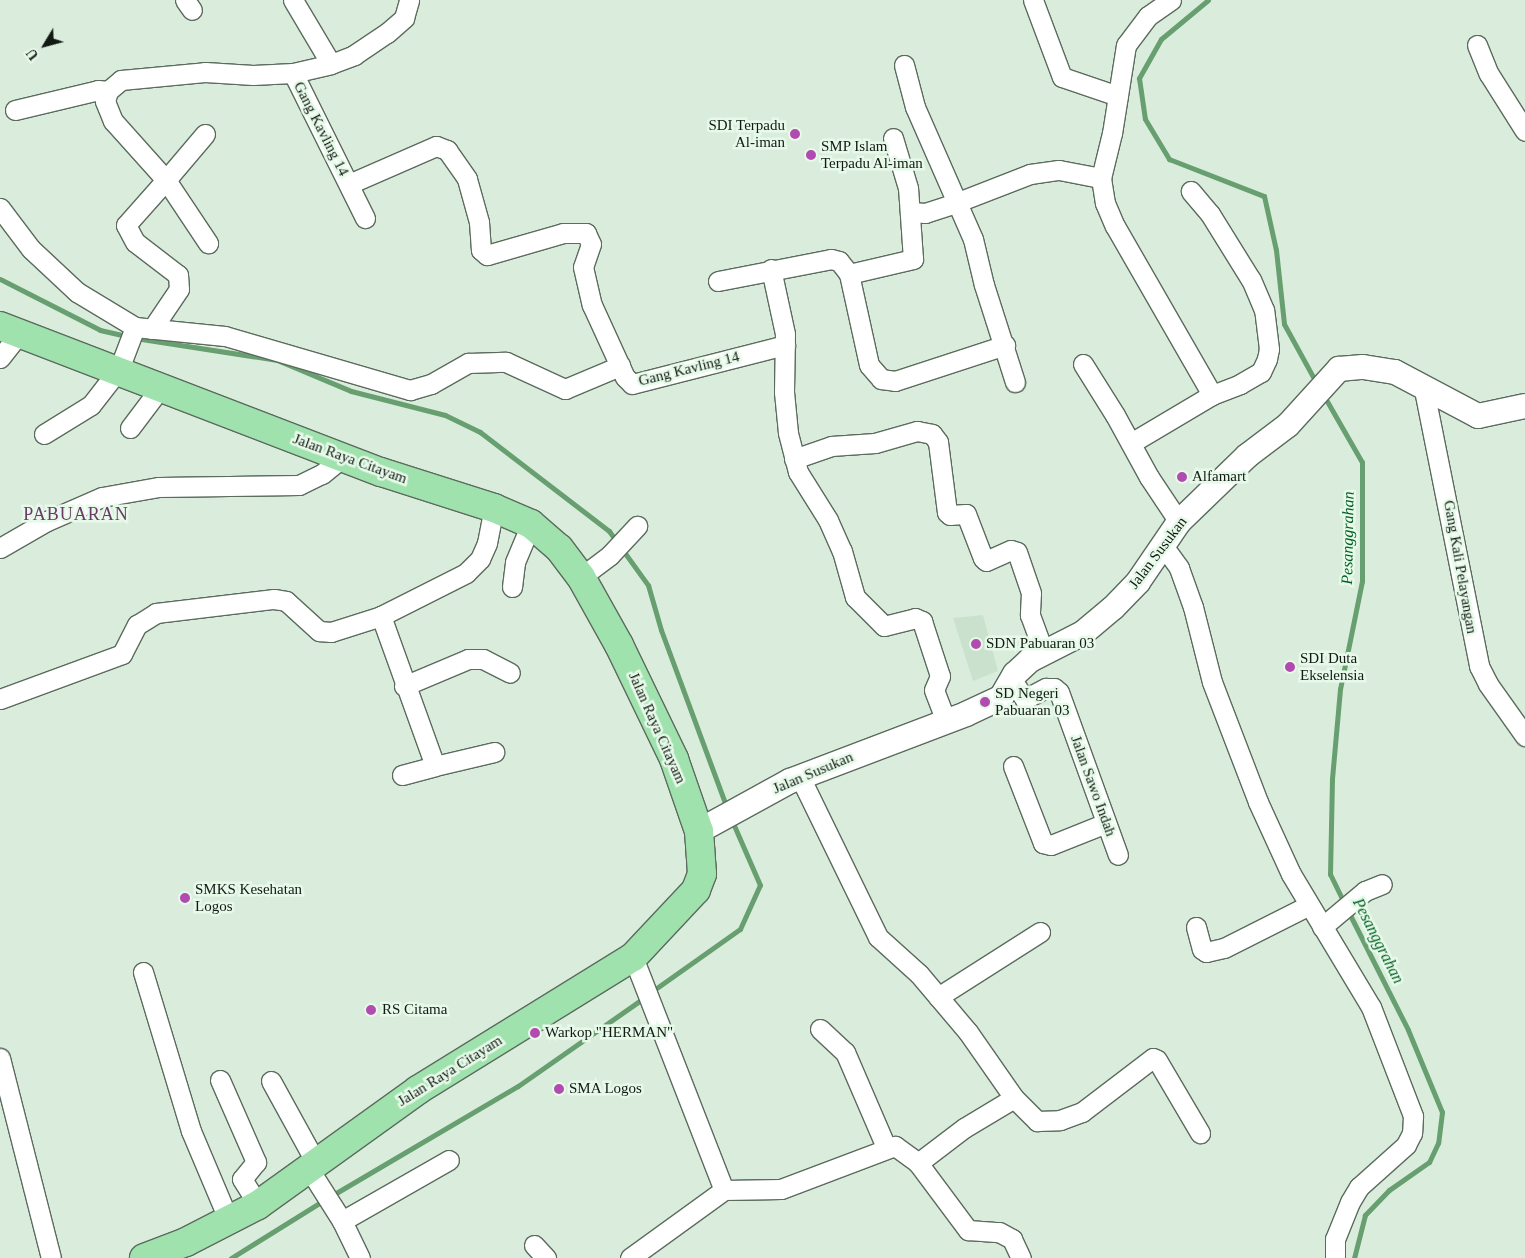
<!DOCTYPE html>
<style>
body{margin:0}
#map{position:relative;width:1525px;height:1258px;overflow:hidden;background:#daeddc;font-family:Georgia,serif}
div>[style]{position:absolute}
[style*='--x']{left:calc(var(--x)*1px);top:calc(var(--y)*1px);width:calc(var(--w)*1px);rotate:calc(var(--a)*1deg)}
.built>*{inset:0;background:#cae2cd}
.stream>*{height:5px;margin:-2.5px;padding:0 2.5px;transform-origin:2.5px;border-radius:2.5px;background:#679f70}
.roads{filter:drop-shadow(1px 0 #5b6b5d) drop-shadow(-1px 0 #5b6b5d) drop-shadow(0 1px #5b6b5d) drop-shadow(0 -1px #5b6b5d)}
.minor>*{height:19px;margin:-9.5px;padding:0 9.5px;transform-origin:9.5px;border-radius:9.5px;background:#fff}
.tertiary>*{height:24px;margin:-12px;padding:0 12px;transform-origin:12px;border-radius:12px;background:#fff}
.primary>*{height:28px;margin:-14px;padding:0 14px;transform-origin:14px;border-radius:14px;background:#a0e2ad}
.dots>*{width:14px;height:14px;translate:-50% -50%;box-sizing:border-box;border:2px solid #e7fae9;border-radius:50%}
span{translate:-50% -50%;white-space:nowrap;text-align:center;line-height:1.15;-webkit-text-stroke:5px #e7fae9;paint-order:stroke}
.poi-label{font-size:15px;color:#131914}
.right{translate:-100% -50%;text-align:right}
.left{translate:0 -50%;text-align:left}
.street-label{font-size:15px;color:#131914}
.water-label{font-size:16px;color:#005e22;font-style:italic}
.quarter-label{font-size:18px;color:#6c396a;letter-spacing:1px}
.north{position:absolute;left:20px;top:20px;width:50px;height:50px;-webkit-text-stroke:4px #e7fae9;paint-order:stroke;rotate:233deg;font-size:14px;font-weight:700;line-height:20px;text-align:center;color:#131914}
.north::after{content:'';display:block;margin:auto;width:18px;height:22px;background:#131914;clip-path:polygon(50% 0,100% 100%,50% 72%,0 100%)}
</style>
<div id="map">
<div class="built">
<div style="clip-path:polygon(983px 615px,998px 671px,973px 681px,953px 618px)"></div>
</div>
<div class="stream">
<div style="--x:1208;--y:0;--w:61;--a:140.3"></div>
<div style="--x:1161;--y:39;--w:45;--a:119.4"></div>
<div style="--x:1139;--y:78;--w:41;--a:81.7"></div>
<div style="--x:1145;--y:119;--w:47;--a:59"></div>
<div style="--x:1169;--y:159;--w:102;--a:21.3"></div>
<div style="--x:1264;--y:196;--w:55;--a:77.5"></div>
<div style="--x:1276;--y:250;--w:74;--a:83.8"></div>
<div style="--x:1284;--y:324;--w:68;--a:61.2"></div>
<div style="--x:0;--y:279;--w:112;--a:27"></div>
<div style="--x:100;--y:330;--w:28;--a:13"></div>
<div style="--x:135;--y:338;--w:144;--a:8.8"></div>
<div style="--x:277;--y:360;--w:80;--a:22.7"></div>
<div style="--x:351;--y:391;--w:97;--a:14.3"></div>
<div style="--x:445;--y:415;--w:39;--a:26"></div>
<div style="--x:480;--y:432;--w:163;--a:37.5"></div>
<div style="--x:609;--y:531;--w:67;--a:54.2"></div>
<div style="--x:648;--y:585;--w:47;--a:73.9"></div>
<div style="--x:661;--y:630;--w:190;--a:69.7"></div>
<div style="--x:1324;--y:396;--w:76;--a:60.1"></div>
<div style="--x:1362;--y:462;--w:119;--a:90"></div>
<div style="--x:1362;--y:581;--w:110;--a:101.5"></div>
<div style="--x:1340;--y:689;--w:90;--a:95.1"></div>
<div style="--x:1332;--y:779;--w:95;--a:91.2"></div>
<div style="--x:1330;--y:874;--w:32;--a:64"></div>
<div style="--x:1348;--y:911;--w:133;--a:63.2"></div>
<div style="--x:1408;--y:1030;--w:89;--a:67.5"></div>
<div style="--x:1442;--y:1112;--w:31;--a:97"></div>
<div style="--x:1438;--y:1143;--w:21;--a:115"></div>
<div style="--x:1429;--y:1162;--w:49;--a:145"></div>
<div style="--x:1389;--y:1190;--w:35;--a:134"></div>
<div style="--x:1365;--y:1215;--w:44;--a:104.3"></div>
<div style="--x:651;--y:992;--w:109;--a:-35.3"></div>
<div style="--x:740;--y:929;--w:48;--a:-65.6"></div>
<div style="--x:760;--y:885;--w:70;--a:-113.6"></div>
<div style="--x:331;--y:1196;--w:217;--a:-30.5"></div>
<div style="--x:518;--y:1086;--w:155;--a:-35"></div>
<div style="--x:231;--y:1258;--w:110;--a:-31.9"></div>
</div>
<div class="roads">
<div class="minor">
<div style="--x:185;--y:0;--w:12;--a:55"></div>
<div style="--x:293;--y:0;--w:74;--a:59.3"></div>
<div style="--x:1033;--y:0;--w:82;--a:69.4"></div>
<div style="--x:1062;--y:77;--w:59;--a:18.7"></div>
<div style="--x:1171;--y:0;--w:28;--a:145"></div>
<div style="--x:1148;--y:16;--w:36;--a:127"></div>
<div style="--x:1126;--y:45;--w:89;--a:99"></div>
<div style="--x:1112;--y:133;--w:46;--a:103.7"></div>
<div style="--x:1101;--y:178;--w:25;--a:81"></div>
<div style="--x:1105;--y:203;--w:25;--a:67"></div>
<div style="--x:1115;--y:226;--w:195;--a:60.1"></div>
<div style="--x:1477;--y:45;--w:31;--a:68"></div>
<div style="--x:1489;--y:74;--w:67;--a:57.7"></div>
<div style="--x:904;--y:65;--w:43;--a:75.3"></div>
<div style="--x:915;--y:107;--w:144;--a:66.3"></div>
<div style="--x:973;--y:239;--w:47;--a:76.6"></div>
<div style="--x:984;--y:285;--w:102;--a:72.3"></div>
<div style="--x:293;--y:73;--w:162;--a:63.6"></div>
<div style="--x:15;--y:110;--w:85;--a:-13.5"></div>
<div style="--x:98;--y:90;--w:10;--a:6"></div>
<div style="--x:205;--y:134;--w:60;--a:130.3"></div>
<div style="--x:166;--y:180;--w:76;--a:56.3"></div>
<div style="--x:349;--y:184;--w:95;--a:-23.6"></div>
<div style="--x:436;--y:146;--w:12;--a:20"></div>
<div style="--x:447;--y:150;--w:35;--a:55"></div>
<div style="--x:467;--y:179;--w:45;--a:74.4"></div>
<div style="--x:479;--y:222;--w:28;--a:86"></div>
<div style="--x:481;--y:250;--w:8;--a:40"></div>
<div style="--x:487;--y:255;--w:79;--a:-16.1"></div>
<div style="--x:563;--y:233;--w:23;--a:0"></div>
<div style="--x:586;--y:233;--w:12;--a:66"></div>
<div style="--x:591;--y:244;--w:24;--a:109"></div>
<div style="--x:583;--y:267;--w:39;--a:77"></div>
<div style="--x:592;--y:305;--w:79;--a:65.4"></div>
<div style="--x:625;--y:377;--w:10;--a:45"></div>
<div style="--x:632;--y:384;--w:158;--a:-14.3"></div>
<div style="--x:0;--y:208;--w:51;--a:52.9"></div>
<div style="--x:31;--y:249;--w:63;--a:43.1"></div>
<div style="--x:77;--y:292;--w:68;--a:31.1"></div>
<div style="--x:135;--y:327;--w:90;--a:5.7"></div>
<div style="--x:225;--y:336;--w:193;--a:16.3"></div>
<div style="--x:410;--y:390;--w:22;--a:-16"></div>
<div style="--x:431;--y:384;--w:43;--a:-29.6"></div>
<div style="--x:468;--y:363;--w:38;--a:-2"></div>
<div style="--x:506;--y:362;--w:65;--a:24.6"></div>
<div style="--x:565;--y:389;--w:60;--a:-22.7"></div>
<div style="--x:911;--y:212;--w:14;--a:4"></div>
<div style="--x:925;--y:213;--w:35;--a:-18"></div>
<div style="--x:958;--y:202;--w:77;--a:-21.3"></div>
<div style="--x:1030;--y:174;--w:29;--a:-8"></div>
<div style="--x:1059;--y:170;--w:43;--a:10.8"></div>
<div style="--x:771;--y:269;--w:66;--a:77.8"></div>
<div style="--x:785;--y:334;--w:58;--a:91"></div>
<div style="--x:784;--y:392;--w:41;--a:84.4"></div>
<div style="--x:788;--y:433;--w:40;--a:75.6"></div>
<div style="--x:798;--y:472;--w:57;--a:58"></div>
<div style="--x:828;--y:520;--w:34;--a:66"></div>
<div style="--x:842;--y:551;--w:48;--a:74.2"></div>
<div style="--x:855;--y:597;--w:41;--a:45"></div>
<div style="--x:884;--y:626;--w:32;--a:-14"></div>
<div style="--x:915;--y:618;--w:8;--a:23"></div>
<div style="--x:922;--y:621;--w:58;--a:71.9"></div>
<div style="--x:940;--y:676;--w:15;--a:113"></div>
<div style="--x:934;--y:690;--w:34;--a:69"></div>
<div style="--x:849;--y:274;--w:66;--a:-13.2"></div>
<div style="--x:913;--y:259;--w:71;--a:-94"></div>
<div style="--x:908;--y:188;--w:52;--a:-106.7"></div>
<div style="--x:718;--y:281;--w:115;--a:-11"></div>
<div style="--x:831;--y:259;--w:8;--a:14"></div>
<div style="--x:839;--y:261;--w:16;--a:52"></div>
<div style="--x:849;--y:274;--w:93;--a:77.6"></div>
<div style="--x:869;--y:365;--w:18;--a:49"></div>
<div style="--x:881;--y:379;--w:14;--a:8"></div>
<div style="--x:895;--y:381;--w:116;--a:-18.1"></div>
<div style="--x:152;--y:329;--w:48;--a:-56"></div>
<div style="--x:179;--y:289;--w:14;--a:-94"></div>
<div style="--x:178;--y:275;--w:54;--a:-142.5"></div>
<div style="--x:135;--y:242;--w:19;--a:-118"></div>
<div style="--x:126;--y:225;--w:60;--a:-48.4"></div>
<div style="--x:166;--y:180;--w:79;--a:-131.9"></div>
<div style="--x:113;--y:121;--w:22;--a:-112"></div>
<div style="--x:105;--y:101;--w:10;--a:-73"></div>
<div style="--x:108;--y:91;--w:17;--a:-40"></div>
<div style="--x:121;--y:80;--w:84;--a:-5.4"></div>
<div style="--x:205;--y:72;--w:48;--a:3.6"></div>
<div style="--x:253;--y:75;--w:40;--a:-2.9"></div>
<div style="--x:293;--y:73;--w:39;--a:-13"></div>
<div style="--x:331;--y:64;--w:25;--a:-21"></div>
<div style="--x:354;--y:55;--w:40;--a:-34"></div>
<div style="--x:387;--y:33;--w:23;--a:-41"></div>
<div style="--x:404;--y:18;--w:19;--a:-74"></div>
<div style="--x:0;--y:358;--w:31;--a:-52"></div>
<div style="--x:1083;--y:364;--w:60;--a:57.9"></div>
<div style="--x:1115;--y:415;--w:71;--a:61.3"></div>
<div style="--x:1149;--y:477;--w:54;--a:56.3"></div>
<div style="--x:1423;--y:385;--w:287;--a:78.7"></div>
<div style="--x:1479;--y:666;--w:20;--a:63"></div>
<div style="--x:1488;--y:684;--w:64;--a:54.6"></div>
<div style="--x:130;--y:428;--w:51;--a:-52.9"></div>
<div style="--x:44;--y:434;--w:55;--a:-31.7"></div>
<div style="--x:91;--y:405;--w:46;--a:-52.1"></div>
<div style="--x:119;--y:369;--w:45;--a:-69.1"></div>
<div style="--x:1131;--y:443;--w:94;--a:-30.7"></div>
<div style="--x:1212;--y:395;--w:30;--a:-21"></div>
<div style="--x:1240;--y:384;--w:24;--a:-30"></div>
<div style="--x:1261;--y:372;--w:14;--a:-65"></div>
<div style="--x:1267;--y:359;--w:10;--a:-79"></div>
<div style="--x:1269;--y:349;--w:39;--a:-97"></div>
<div style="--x:1264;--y:310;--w:33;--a:-113"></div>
<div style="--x:1251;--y:280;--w:78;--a:-121.8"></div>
<div style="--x:1210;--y:214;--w:30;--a:-130"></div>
<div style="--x:794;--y:459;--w:39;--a:-19"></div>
<div style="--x:831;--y:446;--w:44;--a:-3.9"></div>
<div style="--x:875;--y:443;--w:44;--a:-15.9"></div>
<div style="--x:917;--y:431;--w:15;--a:11"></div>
<div style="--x:932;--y:434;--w:10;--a:53"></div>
<div style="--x:938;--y:442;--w:71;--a:82.7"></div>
<div style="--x:947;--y:512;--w:4;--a:45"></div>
<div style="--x:950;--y:515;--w:16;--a:-4"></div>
<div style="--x:966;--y:514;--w:47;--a:68.9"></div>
<div style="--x:983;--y:558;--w:4;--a:45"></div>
<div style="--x:986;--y:561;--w:27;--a:-24"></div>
<div style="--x:1011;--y:550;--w:6;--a:18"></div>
<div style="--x:1017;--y:552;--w:43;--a:71.1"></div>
<div style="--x:1031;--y:593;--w:22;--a:93"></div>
<div style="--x:1030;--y:615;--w:40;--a:69.8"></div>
<div style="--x:1164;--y:547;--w:26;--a:54"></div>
<div style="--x:1179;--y:568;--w:41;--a:70.3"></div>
<div style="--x:1193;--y:607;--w:77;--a:75.8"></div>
<div style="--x:1212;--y:682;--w:129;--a:69"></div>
<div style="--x:1258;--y:802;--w:79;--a:65.4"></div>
<div style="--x:1291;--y:874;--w:155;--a:59"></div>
<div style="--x:1371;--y:1007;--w:117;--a:68.9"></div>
<div style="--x:1413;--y:1116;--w:17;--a:93"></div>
<div style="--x:1412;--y:1133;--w:13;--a:117"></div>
<div style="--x:1406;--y:1145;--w:63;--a:138.2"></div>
<div style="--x:1359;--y:1187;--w:17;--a:121"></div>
<div style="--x:1350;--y:1202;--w:40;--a:112"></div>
<div style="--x:1335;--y:1239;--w:19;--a:90"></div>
<div style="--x:0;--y:548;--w:54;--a:-29.9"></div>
<div style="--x:47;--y:521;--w:60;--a:-23.6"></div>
<div style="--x:102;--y:497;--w:58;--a:-10"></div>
<div style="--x:159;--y:487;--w:140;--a:-0.8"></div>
<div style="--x:299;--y:485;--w:25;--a:-26"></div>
<div style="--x:322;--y:474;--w:26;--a:-39"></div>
<div style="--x:581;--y:577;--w:36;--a:-37"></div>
<div style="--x:610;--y:555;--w:40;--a:-47"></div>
<div style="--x:512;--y:587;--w:25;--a:-83"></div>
<div style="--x:515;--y:562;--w:41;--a:-67.2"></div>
<div style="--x:381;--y:616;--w:159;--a:70.2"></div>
<div style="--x:435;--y:766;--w:61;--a:-13.3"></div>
<div style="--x:1012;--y:680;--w:23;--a:56"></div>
<div style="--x:1025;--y:699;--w:24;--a:-28"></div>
<div style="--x:1046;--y:688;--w:8;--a:0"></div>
<div style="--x:1054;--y:688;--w:6;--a:39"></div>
<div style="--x:1059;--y:692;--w:173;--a:70.1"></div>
<div style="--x:404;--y:686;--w:69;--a:-22.9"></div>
<div style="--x:468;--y:659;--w:15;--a:0"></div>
<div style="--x:483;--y:659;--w:30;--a:27"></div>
<div style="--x:0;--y:699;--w:130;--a:-20.2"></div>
<div style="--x:122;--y:654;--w:33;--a:-63"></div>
<div style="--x:137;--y:625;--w:22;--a:-32"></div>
<div style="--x:156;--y:613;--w:119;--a:-6.8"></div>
<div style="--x:274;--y:599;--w:12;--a:9"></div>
<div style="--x:286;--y:601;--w:45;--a:42.3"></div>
<div style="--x:319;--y:631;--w:12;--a:5"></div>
<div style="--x:331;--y:632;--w:52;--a:-17.7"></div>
<div style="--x:381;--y:616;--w:95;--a:-26.8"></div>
<div style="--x:466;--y:573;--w:20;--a:-45"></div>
<div style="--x:480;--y:559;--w:17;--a:-66"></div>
<div style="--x:487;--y:543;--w:36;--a:-79"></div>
<div style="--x:1013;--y:766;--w:83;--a:68.7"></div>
<div style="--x:1043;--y:843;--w:8;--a:14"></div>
<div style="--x:1051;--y:845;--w:59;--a:-21.8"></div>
<div style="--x:402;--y:775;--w:34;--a:-15"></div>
<div style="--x:800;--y:777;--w:178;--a:64"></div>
<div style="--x:878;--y:937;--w:55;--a:42.1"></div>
<div style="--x:919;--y:974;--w:76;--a:49.8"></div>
<div style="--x:968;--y:1032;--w:80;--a:55.1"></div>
<div style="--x:1014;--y:1098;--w:58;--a:149"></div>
<div style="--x:964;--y:1128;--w:58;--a:142.7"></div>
<div style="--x:1196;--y:927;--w:23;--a:75"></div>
<div style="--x:1202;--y:949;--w:5;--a:37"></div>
<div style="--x:1206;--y:952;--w:18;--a:-13"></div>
<div style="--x:1224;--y:948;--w:95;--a:-26.8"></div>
<div style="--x:1322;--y:927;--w:56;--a:-39.9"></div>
<div style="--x:1365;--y:891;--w:18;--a:-22"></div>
<div style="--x:633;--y:957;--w:250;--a:68.7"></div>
<div style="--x:143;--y:972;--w:166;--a:73.2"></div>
<div style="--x:191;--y:1131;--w:98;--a:67.1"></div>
<div style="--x:938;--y:997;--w:121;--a:-32.5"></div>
<div style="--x:820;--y:1029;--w:34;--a:43"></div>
<div style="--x:845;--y:1052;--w:103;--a:66.7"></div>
<div style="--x:0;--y:1058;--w:206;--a:75.7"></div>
<div style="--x:220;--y:1080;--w:90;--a:66.3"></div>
<div style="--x:256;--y:1162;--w:22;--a:129"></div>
<div style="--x:242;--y:1179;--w:31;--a:58"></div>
<div style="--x:271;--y:1081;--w:94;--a:61.2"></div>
<div style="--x:1014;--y:1098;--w:33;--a:45"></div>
<div style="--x:1037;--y:1121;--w:23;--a:-2"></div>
<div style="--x:1060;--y:1120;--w:23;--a:-20"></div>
<div style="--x:1082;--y:1112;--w:89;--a:-37.3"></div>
<div style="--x:1153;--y:1058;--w:4;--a:27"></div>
<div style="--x:1157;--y:1060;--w:85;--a:59.5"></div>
<div style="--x:309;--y:1169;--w:62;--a:57.6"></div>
<div style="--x:342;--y:1221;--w:41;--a:64.1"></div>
<div style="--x:342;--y:1221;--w:123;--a:-29.7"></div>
<div style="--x:534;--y:1245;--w:18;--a:47"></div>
<div style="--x:630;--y:1258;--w:116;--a:-35.9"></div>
<div style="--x:724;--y:1190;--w:57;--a:-1"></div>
<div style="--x:781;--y:1189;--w:122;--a:-20.7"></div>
<div style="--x:895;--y:1146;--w:29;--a:36"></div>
<div style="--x:918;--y:1163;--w:84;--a:53.3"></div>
<div style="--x:968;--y:1230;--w:31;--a:4"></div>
<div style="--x:999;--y:1232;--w:15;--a:28"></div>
<div style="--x:1012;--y:1239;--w:21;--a:65"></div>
</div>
<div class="tertiary">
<div style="--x:699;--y:831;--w:104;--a:-28.8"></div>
<div style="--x:790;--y:781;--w:188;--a:-20.8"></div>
<div style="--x:966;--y:714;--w:38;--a:-25"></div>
<div style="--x:1001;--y:698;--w:28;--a:-60"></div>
<div style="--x:1015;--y:674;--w:21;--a:-43"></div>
<div style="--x:1030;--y:660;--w:59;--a:-27"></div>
<div style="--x:1083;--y:633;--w:39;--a:-40"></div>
<div style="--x:1113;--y:608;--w:36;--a:-46"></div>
<div style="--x:1138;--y:582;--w:73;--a:-55.7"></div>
<div style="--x:1179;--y:522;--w:95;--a:-44.1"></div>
<div style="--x:1247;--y:456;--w:51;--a:-37.1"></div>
<div style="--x:1288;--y:425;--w:76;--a:-47.7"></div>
<div style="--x:1339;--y:369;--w:24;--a:-5"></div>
<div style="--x:1363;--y:367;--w:32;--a:9"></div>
<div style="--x:1395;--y:372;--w:94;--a:27.9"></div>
<div style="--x:1478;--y:416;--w:48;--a:-12"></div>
</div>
<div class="primary">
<div style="--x:0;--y:326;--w:408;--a:21"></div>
<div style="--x:381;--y:472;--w:119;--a:17.7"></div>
<div style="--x:494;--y:508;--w:40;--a:23.4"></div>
<div style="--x:531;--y:524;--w:37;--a:41"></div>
<div style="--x:559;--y:548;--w:36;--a:53"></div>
<div style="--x:581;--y:577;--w:78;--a:60.8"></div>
<div style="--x:619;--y:645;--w:127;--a:64.2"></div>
<div style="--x:674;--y:759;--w:76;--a:70.9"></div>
<div style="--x:699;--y:831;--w:43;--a:86"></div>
<div style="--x:702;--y:874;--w:17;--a:111"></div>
<div style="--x:696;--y:890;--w:92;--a:133.2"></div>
<div style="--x:633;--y:957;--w:253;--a:148.3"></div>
<div style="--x:418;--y:1090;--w:197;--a:144.3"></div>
<div style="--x:258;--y:1205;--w:81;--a:152.8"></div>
<div style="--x:186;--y:1242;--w:45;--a:159.1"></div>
</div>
</div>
<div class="dots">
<div style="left:795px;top:134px;background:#b24bb0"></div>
<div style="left:811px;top:155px;background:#b24bb0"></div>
<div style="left:1182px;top:477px;background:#b24bb0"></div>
<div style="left:976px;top:644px;background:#b24bb0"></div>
<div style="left:1290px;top:667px;background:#b24bb0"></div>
<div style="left:985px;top:702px;background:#b24bb0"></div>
<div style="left:185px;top:898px;background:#b24bb0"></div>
<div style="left:371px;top:1010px;background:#b24bb0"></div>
<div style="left:535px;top:1033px;background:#b24bb0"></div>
<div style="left:559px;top:1089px;background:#b24bb0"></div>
</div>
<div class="poi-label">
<span class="right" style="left:785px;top:134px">SDI Terpadu<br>Al-iman</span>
<span class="left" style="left:821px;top:155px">SMP Islam<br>Terpadu Al-iman</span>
<span class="left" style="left:1192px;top:477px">Alfamart</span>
<span class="left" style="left:986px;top:644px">SDN Pabuaran 03</span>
<span class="left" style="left:1300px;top:667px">SDI Duta<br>Ekselensia</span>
<span class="left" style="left:995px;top:702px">SD Negeri<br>Pabuaran 03</span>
<span class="left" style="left:195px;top:898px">SMKS Kesehatan<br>Logos</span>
<span class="left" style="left:382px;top:1010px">RS Citama</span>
<span class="left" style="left:545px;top:1033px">Warkop "HERMAN"</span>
<span class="left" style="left:569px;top:1089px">SMA Logos</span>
</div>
<div class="street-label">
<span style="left:321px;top:129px;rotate:63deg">Gang Kavling 14</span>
<span style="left:689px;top:369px;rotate:-14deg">Gang Kavling 14</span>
<span style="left:350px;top:459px;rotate:20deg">Jalan Raya Citayam</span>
<span style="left:1158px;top:553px;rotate:-53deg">Jalan Susukan</span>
<span style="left:1460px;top:567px;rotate:80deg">Gang Kali Pelayangan</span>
<span style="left:657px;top:728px;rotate:66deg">Jalan Raya Citayam</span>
<span style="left:813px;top:773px;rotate:-23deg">Jalan Susukan</span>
<span style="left:1093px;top:786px;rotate:70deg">Jalan Sawo Indah</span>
<span style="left:450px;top:1071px;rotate:-32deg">Jalan Raya Citayam</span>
</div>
<div class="water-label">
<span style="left:1348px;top:538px;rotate:-89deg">Pesanggrahan</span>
<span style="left:1378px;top:941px;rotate:63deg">Pesanggrahan</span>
</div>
<div class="quarter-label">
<span style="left:76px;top:514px">PABUARAN</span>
</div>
<div class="north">U</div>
</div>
